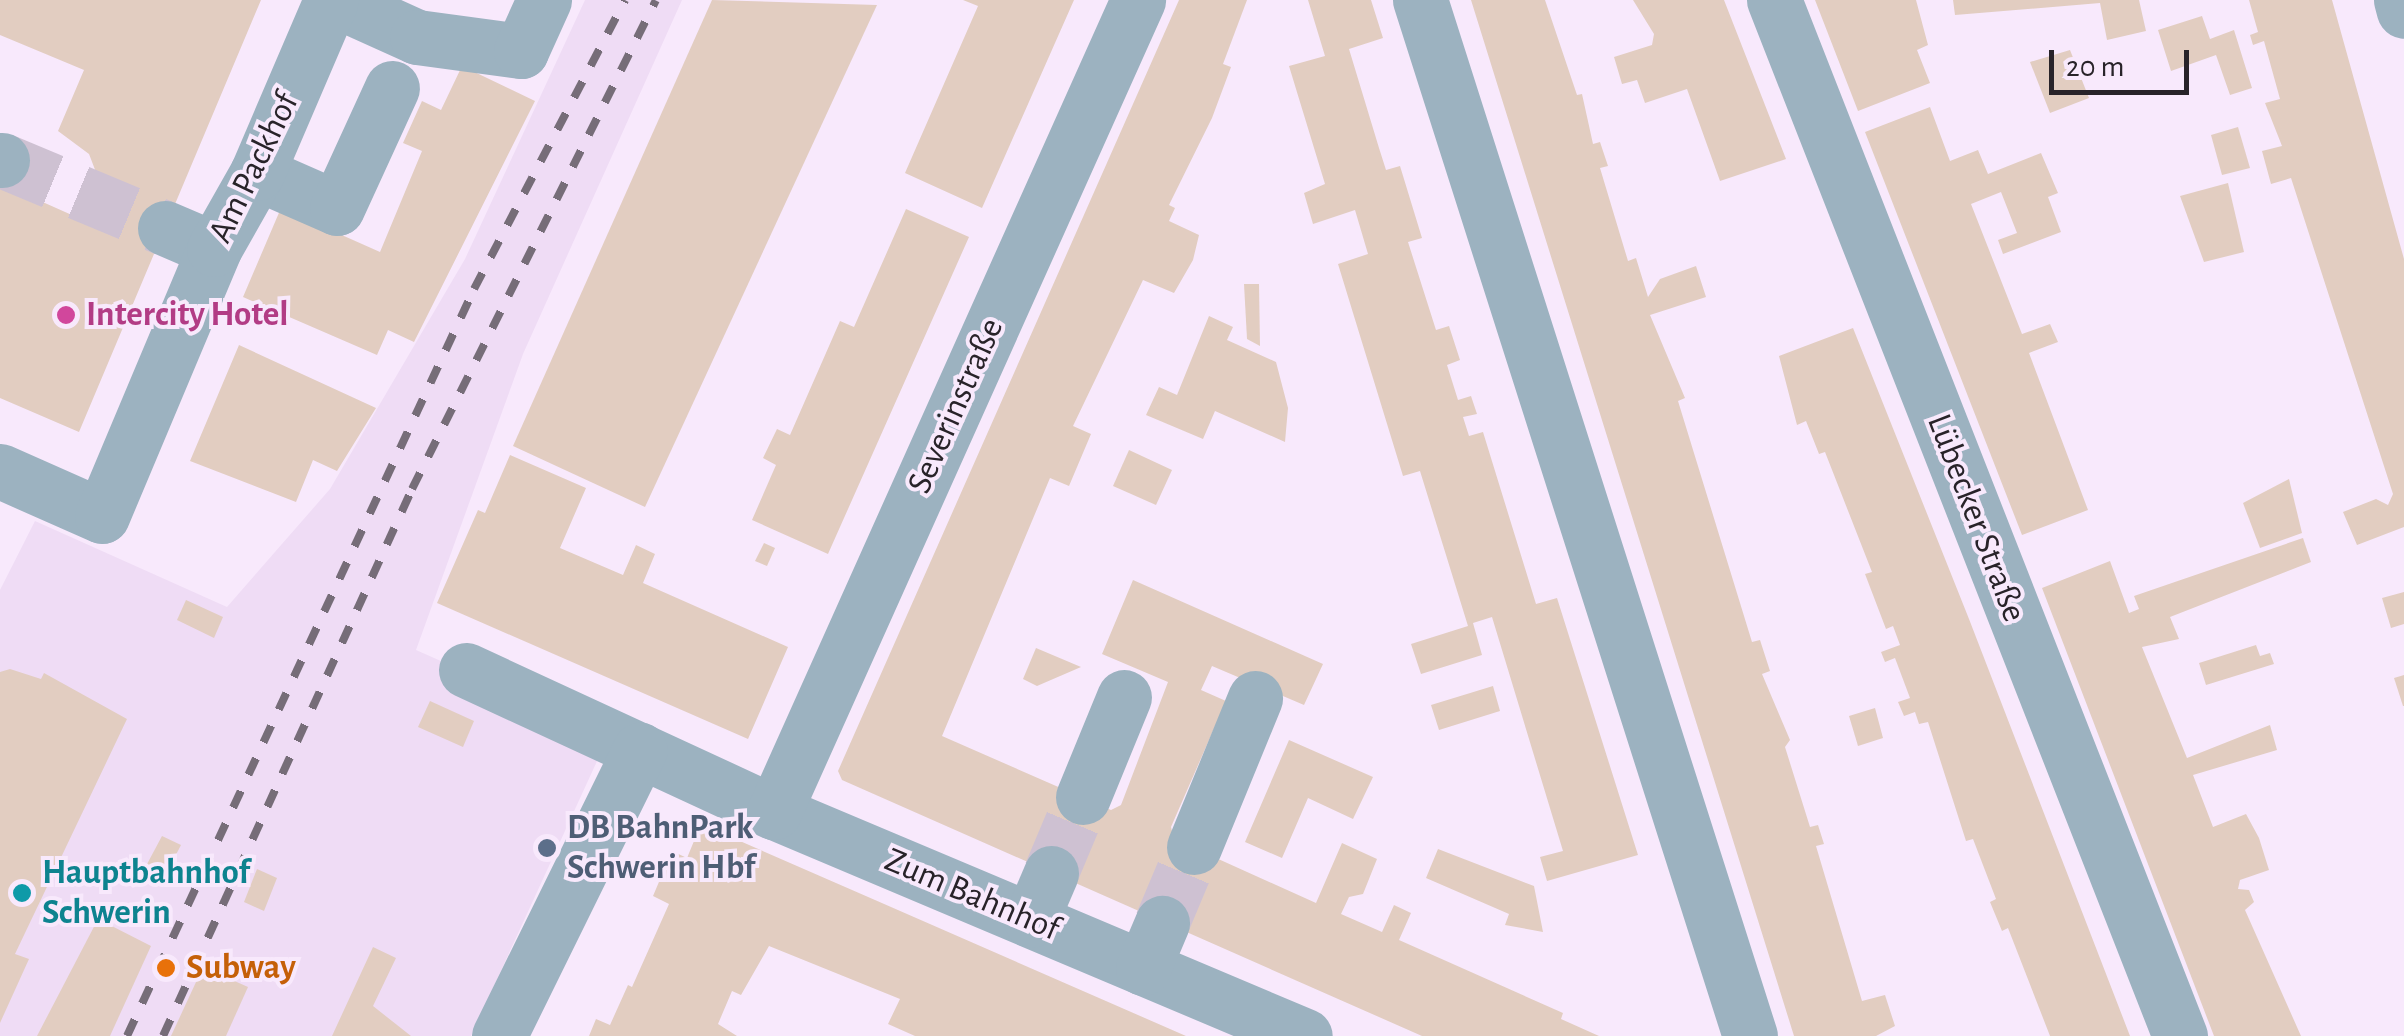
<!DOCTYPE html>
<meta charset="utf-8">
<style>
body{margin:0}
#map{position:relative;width:2404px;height:1036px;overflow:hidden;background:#f8e9fc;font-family:"Alegreya Sans",sans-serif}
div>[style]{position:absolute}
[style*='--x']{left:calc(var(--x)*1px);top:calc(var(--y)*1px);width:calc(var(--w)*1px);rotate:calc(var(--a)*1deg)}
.built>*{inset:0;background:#efdcf5}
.building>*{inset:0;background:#e2cdc1}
.minor-tunnel>*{height:55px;margin-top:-27.5px;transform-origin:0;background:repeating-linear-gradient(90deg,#cec1d2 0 55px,transparent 0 83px)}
.minor>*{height:55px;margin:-27.5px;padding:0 27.5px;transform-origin:27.5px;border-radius:27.5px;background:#9cb2c0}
.rail>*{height:8px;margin-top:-4px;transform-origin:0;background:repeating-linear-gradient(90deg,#766d78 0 18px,transparent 0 36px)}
.dots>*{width:28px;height:28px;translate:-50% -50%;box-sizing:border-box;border:5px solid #f8e9fc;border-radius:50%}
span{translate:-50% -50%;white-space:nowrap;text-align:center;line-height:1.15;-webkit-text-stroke:8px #f8e9fc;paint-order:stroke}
.street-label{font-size:35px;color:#282329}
.hotel-label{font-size:35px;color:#b23c85;font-weight:700}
.left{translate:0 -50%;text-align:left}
.service-label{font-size:35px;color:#4e5e75;font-weight:700}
.culture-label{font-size:35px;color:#0d838f;font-weight:700}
.food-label{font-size:35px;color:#c56008;font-weight:700}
.scale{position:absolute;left:2049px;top:50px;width:140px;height:45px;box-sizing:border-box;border:5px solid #282329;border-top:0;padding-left:12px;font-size:30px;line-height:35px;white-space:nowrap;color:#282329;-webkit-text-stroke:8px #f8e9fc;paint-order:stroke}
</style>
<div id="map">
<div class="built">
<div style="clip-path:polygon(585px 0,682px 0,523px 354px,416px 650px,609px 735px,471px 1036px,0 1036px,0 590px,35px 521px,227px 607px,330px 489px,465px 259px)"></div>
</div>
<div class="building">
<div style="clip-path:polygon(0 0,261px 0,79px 432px,0 398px,0 183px,101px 228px,107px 201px,89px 154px,58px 131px,84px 70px,0 35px)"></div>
<div style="clip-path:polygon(712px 0,877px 5px,645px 507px,513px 446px)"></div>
<div style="clip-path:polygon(963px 0,1074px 0,982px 208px,905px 173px,978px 6px)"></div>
<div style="clip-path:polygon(1179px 0,1247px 0,1223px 64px,1231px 67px,1212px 118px,1169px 205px,1175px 208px,1169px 221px,1199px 235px,1193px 260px,1174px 293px,1143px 280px,1073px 426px,1091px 434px,1069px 486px,1050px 478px,942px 736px,1111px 810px,1121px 805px,1168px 682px,1102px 654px,1133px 580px,1323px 664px,1304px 705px,1212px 666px,1201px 690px,1226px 701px,1171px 827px,1174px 839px,1316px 903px,1342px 843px,1377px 859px,1363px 894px,1349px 897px,1341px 914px,1382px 932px,1394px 905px,1411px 913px,1399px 940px,1563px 1013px,1561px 1019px,1599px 1036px,1422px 1036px,842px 780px,838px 771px)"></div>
<div style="clip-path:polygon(1308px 0,1371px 0,1383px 38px,1349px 49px,1379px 148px,1386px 170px,1400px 166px,1422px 238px,1408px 242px,1436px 330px,1449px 326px,1460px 360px,1447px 365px,1458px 400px,1471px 396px,1477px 414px,1463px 417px,1469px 436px,1483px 432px,1536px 604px,1557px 598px,1638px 855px,1547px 881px,1540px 857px,1563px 851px,1492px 617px,1473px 623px,1482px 655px,1421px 674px,1411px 644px,1468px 626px,1420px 471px,1403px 476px,1338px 264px,1368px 254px,1355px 210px,1313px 224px,1304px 193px,1325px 184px,1289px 66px,1325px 56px)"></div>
<div style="clip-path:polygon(1471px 0,1545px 0,1577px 95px,1582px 94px,1593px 144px,1600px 142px,1608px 166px,1600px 168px,1628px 261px,1636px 258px,1648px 297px,1660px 279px,1696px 266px,1706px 297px,1650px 315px,1685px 398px,1678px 401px,1752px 642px,1760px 640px,1770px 671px,1762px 674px,1790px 740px,1785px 747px,1810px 827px,1818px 825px,1824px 844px,1816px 846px,1862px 1001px,1885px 995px,1895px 1026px,1876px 1036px,1794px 1036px)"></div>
<div style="clip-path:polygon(1633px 0,1724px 0,1786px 159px,1720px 181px,1687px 89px,1645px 103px,1637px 80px,1622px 84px,1614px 57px,1652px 45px,1654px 34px)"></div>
<div style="clip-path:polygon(1815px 0,1916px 0,1928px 45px,1917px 50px,1930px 83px,1858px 111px)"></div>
<div style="clip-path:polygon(1953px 0,2139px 0,2146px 31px,2107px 40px,2100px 3px,1955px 15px)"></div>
<div style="clip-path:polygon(2249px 0,2332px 0,2404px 259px,2404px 527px,2357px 545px,2343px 512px,2376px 499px,2388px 505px,2393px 494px,2291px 178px,2271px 184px,2262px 151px,2282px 146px,2265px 103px,2280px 99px,2264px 41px,2253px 45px,2250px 35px,2258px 32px)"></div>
<div style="clip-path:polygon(2202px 16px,2210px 39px,2234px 30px,2252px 88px,2230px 95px,2216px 55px,2171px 71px,2158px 30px)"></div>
<div style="clip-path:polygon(2070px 50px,2089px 98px,2050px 113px,2030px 62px)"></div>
<div style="clip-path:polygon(462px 66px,535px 101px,414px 342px,388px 330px,377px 355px,243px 297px,281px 208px,380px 252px,422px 151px,403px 143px,422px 101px,441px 110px)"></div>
<div style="clip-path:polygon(1930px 107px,1950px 161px,1978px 150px,1988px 174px,2041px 153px,2058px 193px,2048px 197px,2061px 232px,2003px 254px,1998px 240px,2017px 233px,2001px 192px,1971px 204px,2022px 334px,2050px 324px,2058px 342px,2029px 353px,2088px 510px,2022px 535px,1865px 132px)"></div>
<div style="clip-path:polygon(2238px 127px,2250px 168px,2222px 175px,2211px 135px)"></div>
<div style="clip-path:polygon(2228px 183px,2244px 252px,2204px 262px,2180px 196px)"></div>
<div style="clip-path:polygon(906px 209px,969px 237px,828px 554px,752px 520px,776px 465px,763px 458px,777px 429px,790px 435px,840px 321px,854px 327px)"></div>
<div style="clip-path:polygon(1244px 284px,1259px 284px,1260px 346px,1247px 339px)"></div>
<div style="clip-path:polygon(1209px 316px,1233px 327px,1227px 340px,1276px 362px,1288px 408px,1285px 442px,1215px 411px,1203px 439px,1146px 415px,1159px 387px,1177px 395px)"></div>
<div style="clip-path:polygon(1853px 328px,1969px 619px,2130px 1036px,2050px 1036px,2008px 928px,2002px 931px,1990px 902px,1996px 899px,1973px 839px,1966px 841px,1928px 722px,1919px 724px,1915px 712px,1904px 716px,1898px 702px,1910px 698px,1895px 658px,1885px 662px,1881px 652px,1900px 645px,1893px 626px,1886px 629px,1865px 574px,1872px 572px,1825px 452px,1819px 454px,1806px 421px,1797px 425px,1779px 356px)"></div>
<div style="clip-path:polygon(239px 345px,376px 408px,337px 471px,313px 460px,296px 502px,190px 461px)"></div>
<div style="clip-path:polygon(1129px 450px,1172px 470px,1156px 505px,1113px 486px)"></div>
<div style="clip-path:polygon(510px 455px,586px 488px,560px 548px,623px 575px,636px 545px,655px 554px,643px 583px,788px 647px,748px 739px,437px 603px,478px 510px,485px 513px)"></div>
<div style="clip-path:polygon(2289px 479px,2302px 533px,2260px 548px,2243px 503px)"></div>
<div style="clip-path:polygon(2303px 538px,2311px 562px,2170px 617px,2179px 639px,2142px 647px,2187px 758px,2270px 725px,2277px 750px,2193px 775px,2213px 827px,2246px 814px,2259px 838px,2269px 870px,2240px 880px,2238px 889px,2249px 890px,2254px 902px,2245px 910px,2301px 1036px,2214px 1036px,2042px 588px,2110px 561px,2129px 613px,2139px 609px,2134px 596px)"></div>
<div style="clip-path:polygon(764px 543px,775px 548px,767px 566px,755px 561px)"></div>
<div style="clip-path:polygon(2404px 592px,2404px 624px,2391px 628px,2382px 598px)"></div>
<div style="clip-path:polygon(186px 600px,223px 617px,214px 638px,177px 620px)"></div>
<div style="clip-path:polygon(2256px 645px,2260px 656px,2270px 653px,2274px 664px,2206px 685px,2199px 663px)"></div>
<div style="clip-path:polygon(1036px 648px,1081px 667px,1037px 686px,1023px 679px)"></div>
<div style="clip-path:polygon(10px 669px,41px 679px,44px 673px,127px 719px,15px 954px,29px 959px,0 1023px,0 672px)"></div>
<div style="clip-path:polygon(2404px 675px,2404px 706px,2403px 706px,2394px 678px)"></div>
<div style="clip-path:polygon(1493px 686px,1500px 711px,1439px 730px,1431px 705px)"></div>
<div style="clip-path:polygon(430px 701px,474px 721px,463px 747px,418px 727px)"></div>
<div style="clip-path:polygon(1875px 708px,1883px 738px,1858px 746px,1849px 716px)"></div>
<div style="clip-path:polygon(1289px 740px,1373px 777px,1353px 819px,1308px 798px,1282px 858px,1245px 842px)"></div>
<div style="clip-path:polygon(701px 824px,875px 900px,1186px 1036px,915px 1036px,888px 1024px,900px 999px,769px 946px,741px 995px,732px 991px,718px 1024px,737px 1036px,589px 1036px,596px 1019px,610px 1025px,628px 985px,632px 987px,669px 904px,653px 896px,672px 851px,687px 858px)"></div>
<div style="clip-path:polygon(162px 836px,181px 845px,165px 876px,146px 866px)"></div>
<div style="clip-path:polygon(1438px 849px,1534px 886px,1543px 932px,1505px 925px,1509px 914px,1426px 878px)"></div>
<div style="clip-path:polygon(257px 869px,277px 878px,264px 911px,244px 902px)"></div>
<div style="clip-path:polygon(98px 919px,151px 946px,110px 1036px,37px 1036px)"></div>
<div style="clip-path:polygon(373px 947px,396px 958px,373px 1006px,411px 1036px,332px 1036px)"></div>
<div style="clip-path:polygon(203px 967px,248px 987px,226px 1036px,171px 1036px)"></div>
</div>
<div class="minor-tunnel">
<div style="--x:2;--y:160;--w:177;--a:22.6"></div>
<div style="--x:1051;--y:873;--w:82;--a:-67.2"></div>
<div style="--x:1162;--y:923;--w:82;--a:-67.2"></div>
</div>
<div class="minor">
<div style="--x:335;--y:0;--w:90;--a:24.3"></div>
<div style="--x:417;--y:37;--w:105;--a:7.7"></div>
<div style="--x:521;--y:51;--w:56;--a:-65.7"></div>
<div style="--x:1420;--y:0;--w:1087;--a:72.33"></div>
<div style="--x:1774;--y:0;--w:1113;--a:68.6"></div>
<div style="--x:2401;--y:0;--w:11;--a:75"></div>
<div style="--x:0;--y:160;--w:2;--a:0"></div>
<div style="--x:257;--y:173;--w:87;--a:23.6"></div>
<div style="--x:337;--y:208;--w:132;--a:-65.4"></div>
<div style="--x:165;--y:228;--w:53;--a:23.2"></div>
<div style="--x:0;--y:471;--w:111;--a:23.8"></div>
<div style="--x:102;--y:516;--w:290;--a:-67.2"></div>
<div style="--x:214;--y:249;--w:87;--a:-60.5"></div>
<div style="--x:257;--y:173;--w:188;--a:-66.8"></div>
<div style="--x:466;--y:670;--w:339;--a:24.8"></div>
<div style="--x:774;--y:812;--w:576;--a:22.87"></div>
<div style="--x:1083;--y:797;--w:108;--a:-67.7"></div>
<div style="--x:774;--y:812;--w:890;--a:-65.85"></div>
<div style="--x:1194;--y:847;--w:161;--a:-67.7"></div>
<div style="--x:1031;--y:920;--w:51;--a:-66.9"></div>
<div style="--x:1143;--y:968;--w:49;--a:-67.1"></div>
<div style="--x:499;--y:1036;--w:319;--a:-63.8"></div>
</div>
<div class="rail">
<div style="--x:127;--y:1036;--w:824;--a:-65.08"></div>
<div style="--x:474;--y:289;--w:326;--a:-62.4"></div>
<div style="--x:163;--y:1036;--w:601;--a:-65.52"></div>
<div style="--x:412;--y:489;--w:546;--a:-63.48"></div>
</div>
<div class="dots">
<div style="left:66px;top:315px;background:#d1479c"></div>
<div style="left:547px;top:848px;background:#5c6f8a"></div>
<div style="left:22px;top:893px;background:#0f9aa8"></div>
<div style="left:166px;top:968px;background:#e8710a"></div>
</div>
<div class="street-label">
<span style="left:254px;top:168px;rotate:-64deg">Am Packhof</span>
<span style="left:956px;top:406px;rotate:-66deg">Severinstraße</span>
<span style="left:1976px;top:518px;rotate:69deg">Lübecker Straße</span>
<span style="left:972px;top:895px;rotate:23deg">Zum Bahnhof</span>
</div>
<div class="hotel-label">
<span class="left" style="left:86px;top:315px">Intercity Hotel</span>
</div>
<div class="service-label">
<span class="left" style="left:567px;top:848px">DB BahnPark<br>Schwerin Hbf</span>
</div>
<div class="culture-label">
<span class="left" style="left:42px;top:893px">Hauptbahnhof<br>Schwerin</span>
</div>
<div class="food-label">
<span class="left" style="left:186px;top:968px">Subway</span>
</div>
<div class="scale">20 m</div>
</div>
